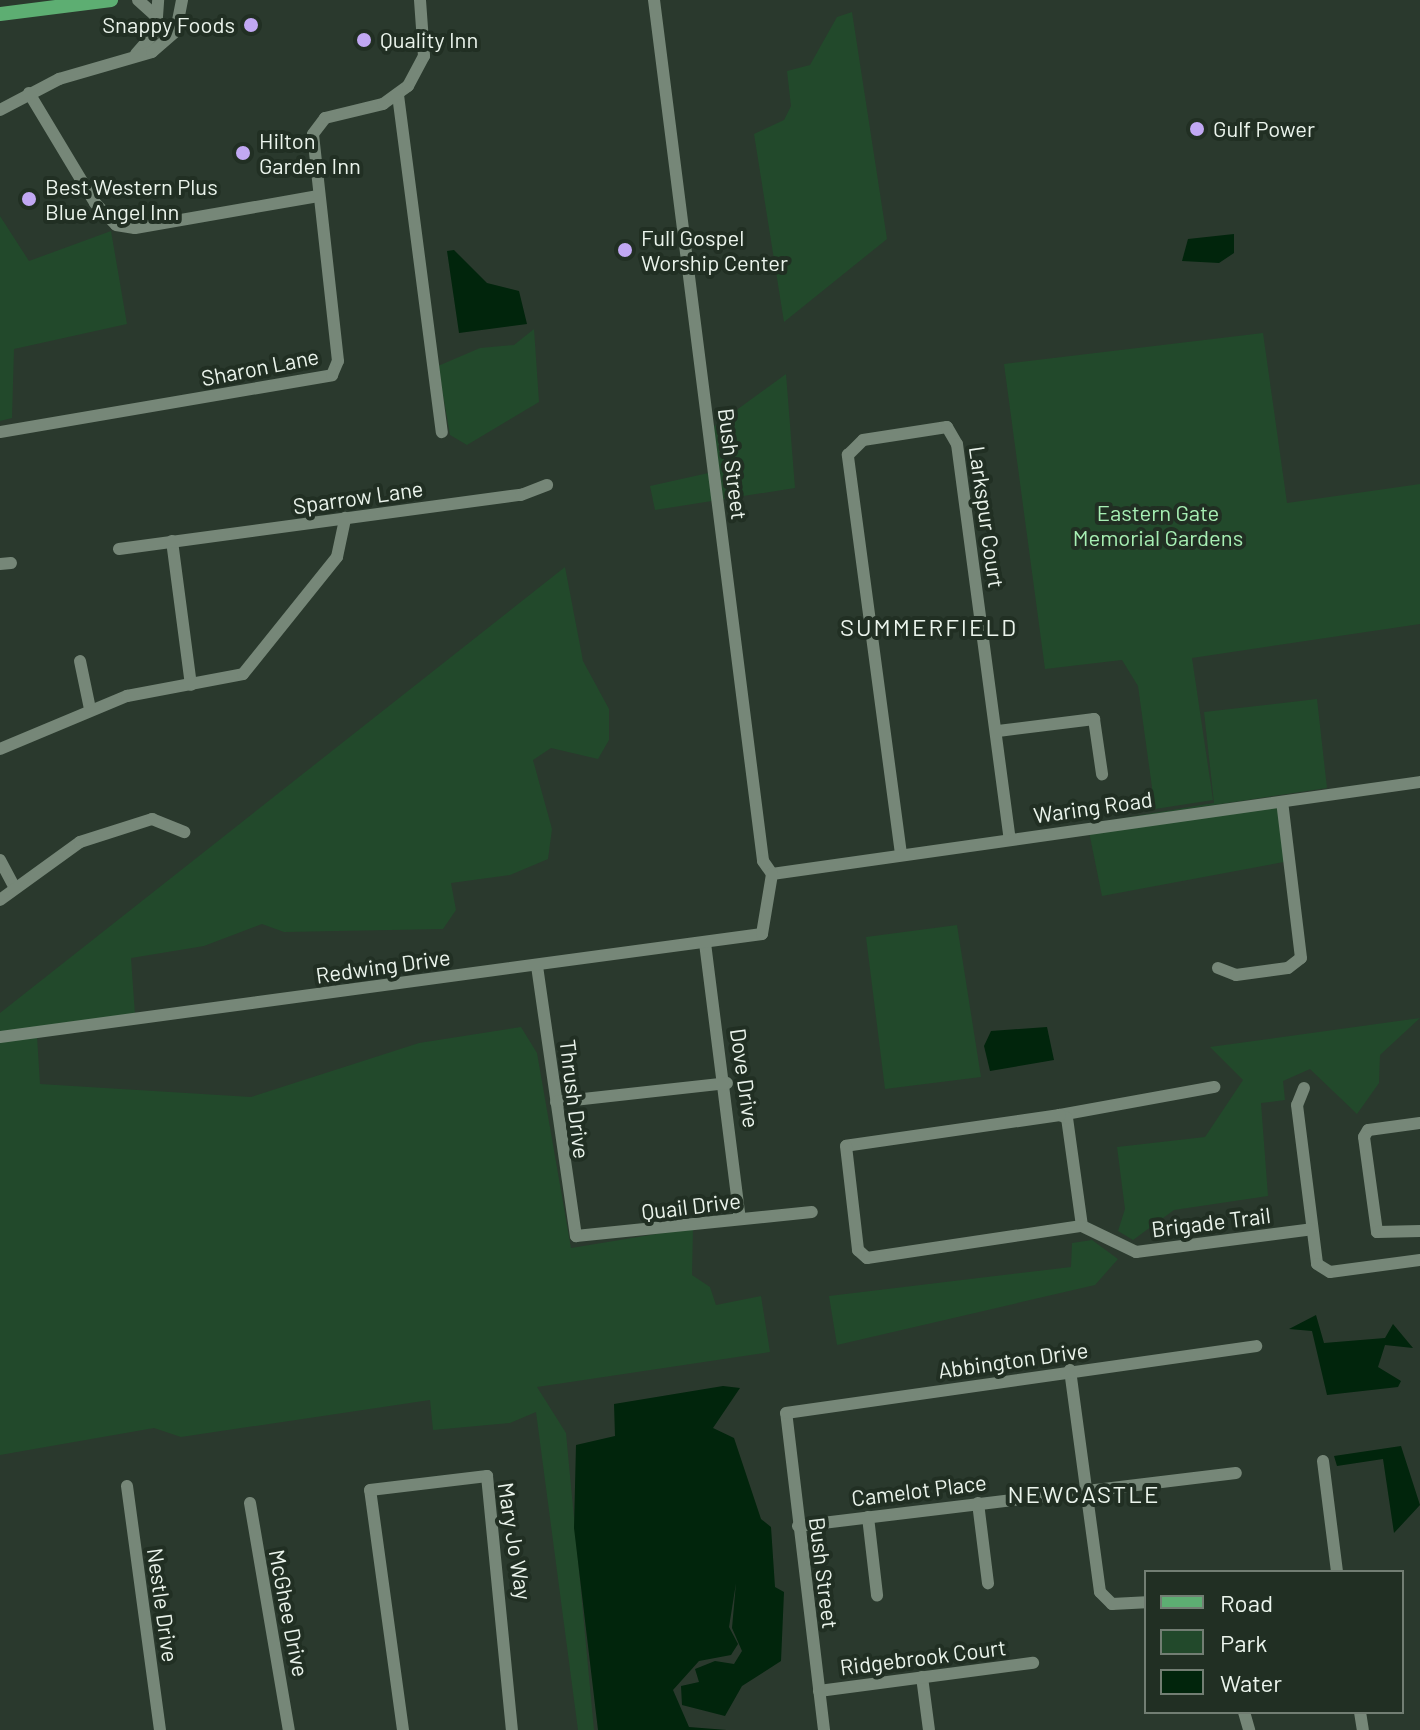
<!DOCTYPE html>
<style>
body{margin:0}
#map{position:relative;width:1420px;height:1730px;overflow:hidden;background:#2a392d;font-family:Barlow,sans-serif}
div>[style]{position:absolute}
[style*='--x']{left:calc(var(--x)*1px);top:calc(var(--y)*1px);width:calc(var(--w)*1px);rotate:calc(var(--a)*1deg)}
.green>*{inset:0;background:#22492b}
.water>*{inset:0;background:#01250c}
.minor>*{height:12px;margin:-6px;padding:0 6px;transform-origin:6px;border-radius:6px;background:#768778}
.major>*{height:14px;margin:-7px;padding:0 7px;transform-origin:7px;border-radius:7px;background:#5dae72}
.dots>*{width:22px;height:22px;translate:-50% -50%;box-sizing:border-box;border:4px solid #212f23;border-radius:50%}
span{translate:-50% -50%;white-space:nowrap;text-align:center;line-height:1.15;-webkit-text-stroke:8px #212f23;paint-order:stroke}
.poi-label{font-size:22px;color:#ebf4ec}
.right{translate:-100% -50%;text-align:right}
.left{translate:0 -50%;text-align:left}
.street-label{font-size:22px;color:#ebf4ec}
.park-label{font-size:22px;color:#a7efb4}
.neighbourhood-label{font-size:24px;color:#ebf4ec;letter-spacing:2px}
.legend{position:absolute;left:1144px;top:1570px;width:260px;height:144px;box-sizing:border-box;background:#212f23;border:2px solid #727e73;margin:0;padding:10px 14px;list-style:none;font-size:24px;color:#ebf4ec}
.legend li{display:flex;align-items:center;gap:16px;height:40px}
.legend b{width:40px;border:2px solid #727e73}
</style>
<div id="map">
<div class="green">
<div style="clip-path:polygon(852px 12px,887px 239px,784px 322px,754px 134px,784px 120px,791px 106px,787px 71px,810px 65px,837px 17px)"></div>
<div style="clip-path:polygon(0 216px,29px 261px,111px 231px,127px 324px,14px 349px,12px 418px,0 421px)"></div>
<div style="clip-path:polygon(534px 329px,539px 402px,467px 445px,450px 435px,438px 366px,480px 348px,514px 345px)"></div>
<div style="clip-path:polygon(1263px 333px,1287px 503px,1420px 484px,1420px 624px,1192px 658px,1213px 800px,1155px 809px,1138px 686px,1122px 660px,1045px 669px,1004px 364px)"></div>
<div style="clip-path:polygon(786px 374px,795px 488px,655px 510px,650px 486px,713px 472px,709px 430px)"></div>
<div style="clip-path:polygon(565px 567px,583px 661px,609px 709px,609px 740px,598px 759px,551px 748px,533px 760px,552px 829px,548px 859px,510px 875px,451px 883px,456px 910px,443px 929px,284px 932px,262px 924px,204px 946px,131px 958px,135px 1015px,0 1033px,0 1013px)"></div>
<div style="clip-path:polygon(1317px 699px,1327px 788px,1088px 824px,1214px 803px,1204px 712px)"></div>
<div style="clip-path:polygon(1278px 806px,1284px 862px,1102px 896px,1089px 832px)"></div>
<div style="clip-path:polygon(957px 925px,981px 1077px,885px 1089px,866px 937px)"></div>
<div style="clip-path:polygon(1420px 1018px,1380px 1055px,1379px 1083px,1357px 1114px,1310px 1069px,1283px 1081px,1285px 1100px,1261px 1103px,1268px 1196px,1174px 1210px,1133px 1240px,1118px 1231px,1125px 1209px,1117px 1147px,1205px 1137px,1243px 1080px,1210px 1047px)"></div>
<div style="clip-path:polygon(521px 1027px,537px 1053px,571px 1248px,693px 1228px,692px 1275px,710px 1287px,716px 1305px,761px 1296px,770px 1352px,537px 1387px,566px 1433px,594px 1730px,578px 1730px,536px 1412px,510px 1423px,433px 1430px,430px 1400px,181px 1437px,154px 1428px,0 1455px,0 1041px,37px 1036px,40px 1084px,251px 1097px,419px 1043px)"></div>
<div style="clip-path:polygon(1092px 1240px,1118px 1259px,1095px 1285px,837px 1345px,829px 1296px,1071px 1267px,1072px 1243px)"></div>
</div>
<div class="water">
<div style="clip-path:polygon(1234px 234px,1234px 253px,1219px 263px,1182px 261px,1188px 239px)"></div>
<div style="clip-path:polygon(454px 250px,487px 283px,519px 291px,527px 324px,459px 333px,447px 251px)"></div>
<div style="clip-path:polygon(1047px 1027px,1054px 1060px,990px 1071px,984px 1046px,991px 1031px)"></div>
<div style="clip-path:polygon(1316px 1315px,1324px 1343px,1385px 1338px,1393px 1324px,1413px 1348px,1385px 1345px,1378px 1367px,1401px 1381px,1398px 1387px,1327px 1395px,1312px 1331px,1289px 1329px)"></div>
<div style="clip-path:polygon(723px 1386px,740px 1388px,713px 1428px,734px 1438px,761px 1519px,771px 1527px,775px 1587px,784px 1592px,781px 1661px,742px 1686px,725px 1716px,682px 1705px,681px 1686px,699px 1682px,695px 1669px,715px 1661px,734px 1664px,742px 1651px,732px 1628px,736px 1583px,729px 1627px,738px 1644px,731px 1655px,699px 1661px,673px 1690px,689px 1727px,727px 1730px,598px 1730px,574px 1528px,576px 1445px,615px 1436px,614px 1404px)"></div>
<div style="clip-path:polygon(1401px 1446px,1420px 1505px,1394px 1533px,1383px 1459px,1337px 1466px,1334px 1456px)"></div>
</div>
<div class="minor">
<div style="--x:138;--y:0;--w:25;--a:42"></div>
<div style="--x:654;--y:0;--w:868;--a:82.78"></div>
<div style="--x:763;--y:861;--w:16;--a:55"></div>
<div style="--x:136;--y:54;--w:30;--a:-49"></div>
<div style="--x:156;--y:31;--w:31;--a:-86"></div>
<div style="--x:29;--y:93;--w:128;--a:59"></div>
<div style="--x:95;--y:203;--w:30;--a:46"></div>
<div style="--x:116;--y:225;--w:19;--a:9"></div>
<div style="--x:135;--y:228;--w:186;--a:-9.9"></div>
<div style="--x:398;--y:95;--w:340;--a:82.6"></div>
<div style="--x:0;--y:110;--w:67;--a:-27.7"></div>
<div style="--x:59;--y:79;--w:97;--a:-16.2"></div>
<div style="--x:152;--y:52;--w:32;--a:-41"></div>
<div style="--x:176;--y:31;--w:32;--a:-79"></div>
<div style="--x:0;--y:432;--w:337;--a:-9.7"></div>
<div style="--x:332;--y:375;--w:15;--a:-67"></div>
<div style="--x:338;--y:361;--w:228;--a:-96.3"></div>
<div style="--x:313;--y:134;--w:20;--a:-53"></div>
<div style="--x:325;--y:118;--w:60;--a:-13.6"></div>
<div style="--x:383;--y:104;--w:31;--a:-36"></div>
<div style="--x:408;--y:86;--w:34;--a:-62"></div>
<div style="--x:424;--y:56;--w:56;--a:-94.1"></div>
<div style="--x:172;--y:541;--w:145;--a:82.5"></div>
<div style="--x:119;--y:549;--w:406;--a:-7.7"></div>
<div style="--x:521;--y:495;--w:28;--a:-21"></div>
<div style="--x:0;--y:564;--w:11;--a:-5"></div>
<div style="--x:80;--y:661;--w:49;--a:78.2"></div>
<div style="--x:998;--y:731;--w:97;--a:-7.1"></div>
<div style="--x:1094;--y:719;--w:56;--a:81.7"></div>
<div style="--x:0;--y:749;--w:138;--a:-22.7"></div>
<div style="--x:127;--y:696;--w:118;--a:-10.7"></div>
<div style="--x:243;--y:674;--w:150;--a:-51.2"></div>
<div style="--x:337;--y:557;--w:40;--a:-78"></div>
<div style="--x:901;--y:854;--w:403;--a:-97.6"></div>
<div style="--x:848;--y:455;--w:21;--a:-45"></div>
<div style="--x:863;--y:440;--w:85;--a:-8.8"></div>
<div style="--x:947;--y:427;--w:20;--a:60"></div>
<div style="--x:957;--y:444;--w:399;--a:82.4"></div>
<div style="--x:0;--y:860;--w:32;--a:62"></div>
<div style="--x:772;--y:874;--w:654;--a:-8.08"></div>
<div style="--x:0;--y:900;--w:99;--a:-35.9"></div>
<div style="--x:80;--y:842;--w:76;--a:-17.7"></div>
<div style="--x:152;--y:819;--w:35;--a:22"></div>
<div style="--x:705;--y:943;--w:278;--a:82.8"></div>
<div style="--x:537;--y:966;--w:273;--a:81.8"></div>
<div style="--x:576;--y:1236;--w:237;--a:-5.8"></div>
<div style="--x:1218;--y:968;--w:19;--a:21"></div>
<div style="--x:1236;--y:975;--w:52;--a:-7.7"></div>
<div style="--x:1288;--y:968;--w:16;--a:-38"></div>
<div style="--x:1301;--y:958;--w:157;--a:-96.9"></div>
<div style="--x:0;--y:1037;--w:769;--a:-7.7"></div>
<div style="--x:762;--y:934;--w:61;--a:-80.5"></div>
<div style="--x:1304;--y:1088;--w:18;--a:112"></div>
<div style="--x:1297;--y:1105;--w:160;--a:82.8"></div>
<div style="--x:1317;--y:1264;--w:15;--a:32"></div>
<div style="--x:1330;--y:1272;--w:91;--a:-7.6"></div>
<div style="--x:556;--y:1102;--w:172;--a:-6.3"></div>
<div style="--x:1060;--y:1115;--w:157;--a:-10.3"></div>
<div style="--x:1420;--y:1123;--w:52;--a:172.3"></div>
<div style="--x:1368;--y:1130;--w:8;--a:120"></div>
<div style="--x:1364;--y:1137;--w:96;--a:82.2"></div>
<div style="--x:1377;--y:1232;--w:43;--a:-1.3"></div>
<div style="--x:1082;--y:1226;--w:109;--a:-97.9"></div>
<div style="--x:1067;--y:1118;--w:8;--a:-157"></div>
<div style="--x:1060;--y:1115;--w:216;--a:171.8"></div>
<div style="--x:846;--y:1146;--w:105;--a:83.4"></div>
<div style="--x:858;--y:1250;--w:12;--a:42"></div>
<div style="--x:867;--y:1258;--w:217;--a:-8.5"></div>
<div style="--x:1082;--y:1226;--w:60;--a:25.7"></div>
<div style="--x:1136;--y:1252;--w:177;--a:-7.4"></div>
<div style="--x:1070;--y:1370;--w:224;--a:82.3"></div>
<div style="--x:1100;--y:1592;--w:17;--a:45"></div>
<div style="--x:1112;--y:1604;--w:34;--a:-3"></div>
<div style="--x:1323;--y:1461;--w:112;--a:82.8"></div>
<div style="--x:127;--y:1486;--w:246;--a:82.3"></div>
<div style="--x:250;--y:1503;--w:230;--a:80.3"></div>
<div style="--x:978;--y:1503;--w:81;--a:82.9"></div>
<div style="--x:868;--y:1517;--w:79;--a:83.4"></div>
<div style="--x:798;--y:1526;--w:441;--a:-6.9"></div>
<div style="--x:922;--y:1677;--w:53;--a:82.5"></div>
<div style="--x:819;--y:1691;--w:216;--a:-7.5"></div>
<div style="--x:1244;--y:1712;--w:19;--a:74"></div>
<div style="--x:1360;--y:1712;--w:18;--a:81"></div>
<div style="--x:403;--y:1730;--w:242;--a:-97.8"></div>
<div style="--x:370;--y:1490;--w:118;--a:-6.8"></div>
<div style="--x:487;--y:1476;--w:255;--a:84.4"></div>
<div style="--x:824;--y:1730;--w:319;--a:-96.8"></div>
<div style="--x:786;--y:1413;--w:475;--a:-8.1"></div>
</div>
<div class="major">
<div style="--x:0;--y:14;--w:112;--a:-7.2"></div>
</div>
<div class="dots">
<div style="left:251px;top:25px;background:#c1a8f3"></div>
<div style="left:364px;top:40px;background:#c1a8f3"></div>
<div style="left:1197px;top:129px;background:#c1a8f3"></div>
<div style="left:243px;top:153px;background:#c1a8f3"></div>
<div style="left:29px;top:199px;background:#c1a8f3"></div>
<div style="left:625px;top:250px;background:#c1a8f3"></div>
</div>
<div class="poi-label">
<span class="right" style="left:235px;top:25px">Snappy Foods</span>
<span class="left" style="left:380px;top:40px">Quality Inn</span>
<span class="left" style="left:1213px;top:129px">Gulf Power</span>
<span class="left" style="left:259px;top:153px">Hilton<br>Garden Inn</span>
<span class="left" style="left:45px;top:199px">Best Western Plus<br>Blue Angel Inn</span>
<span class="left" style="left:641px;top:250px">Full Gospel<br>Worship Center</span>
</div>
<div class="street-label">
<span style="left:260px;top:367px;rotate:-11deg">Sharon Lane</span>
<span style="left:733px;top:464px;rotate:83deg">Bush Street</span>
<span style="left:358px;top:497px;rotate:-8deg">Sparrow Lane</span>
<span style="left:987px;top:517px;rotate:82deg">Larkspur Court</span>
<span style="left:1093px;top:807px;rotate:-8deg">Waring Road</span>
<span style="left:383px;top:966px;rotate:-8deg">Redwing Drive</span>
<span style="left:745px;top:1078px;rotate:82deg">Dove Drive</span>
<span style="left:575px;top:1099px;rotate:83deg">Thrush Drive</span>
<span style="left:691px;top:1206px;rotate:-7deg">Quail Drive</span>
<span style="left:1211px;top:1222px;rotate:-7deg">Brigade Trail</span>
<span style="left:1013px;top:1360px;rotate:-8deg">Abbington Drive</span>
<span style="left:919px;top:1490px;rotate:-7deg">Camelot Place</span>
<span style="left:515px;top:1541px;rotate:81deg">Mary Jo Way</span>
<span style="left:824px;top:1573px;rotate:83deg">Bush Street</span>
<span style="left:163px;top:1605px;rotate:82deg">Nestle Drive</span>
<span style="left:289px;top:1613px;rotate:79deg">McGhee Drive</span>
<span style="left:923px;top:1657px;rotate:-7deg">Ridgebrook Court</span>
</div>
<div class="park-label">
<span style="left:1158px;top:525px">Eastern Gate<br>Memorial Gardens</span>
</div>
<div class="neighbourhood-label">
<span style="left:929px;top:627px">SUMMERFIELD</span>
<span style="left:1084px;top:1494px">NEWCASTLE</span>
</div>
<ul class="legend">
<li><b style="height:10px;background:#5dae72"></b>Road</li>
<li><b style="height:22px;background:#22492b"></b>Park</li>
<li><b style="height:22px;background:#01250c"></b>Water</li>
</ul>
</div>
